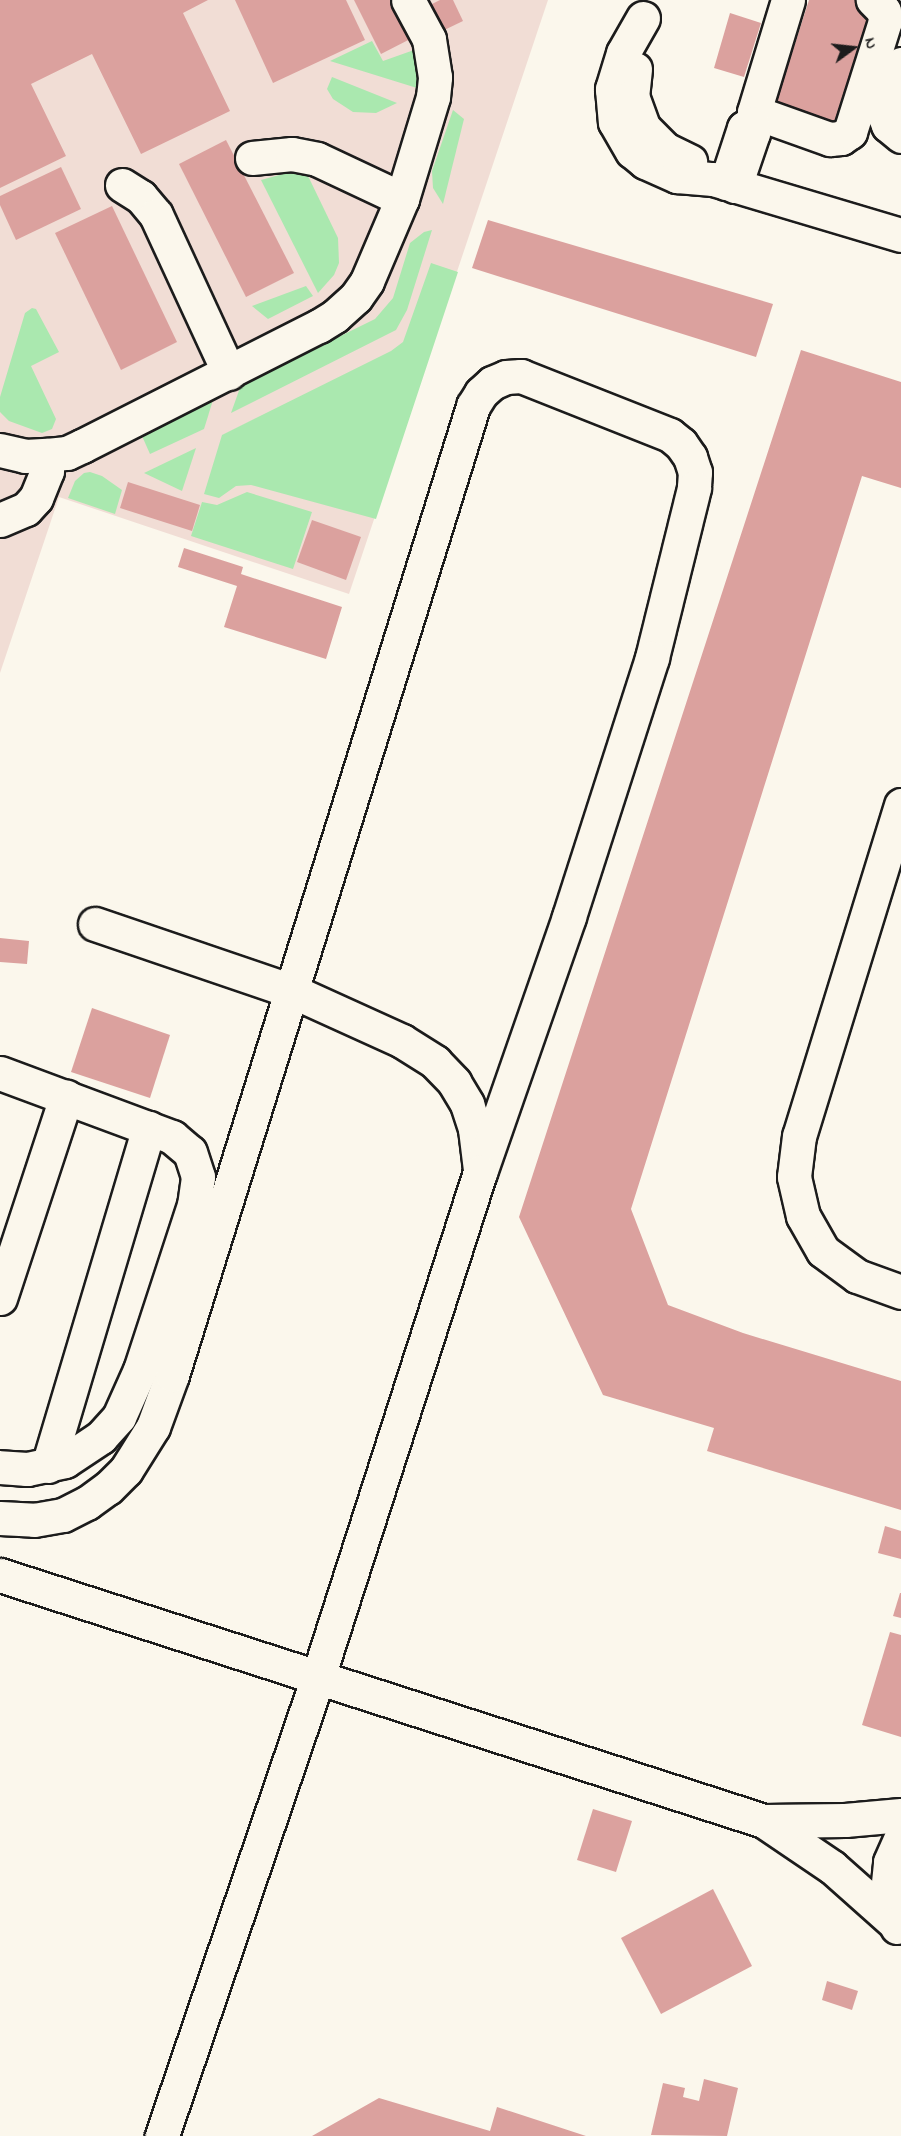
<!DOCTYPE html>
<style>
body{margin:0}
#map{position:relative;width:901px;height:2136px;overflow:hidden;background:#fbf7ec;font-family:"Indie Flower",sans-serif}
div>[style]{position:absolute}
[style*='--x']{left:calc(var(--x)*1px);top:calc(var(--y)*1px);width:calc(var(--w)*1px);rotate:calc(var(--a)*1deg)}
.built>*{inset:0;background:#f1ddd5}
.green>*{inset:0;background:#aae8af}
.building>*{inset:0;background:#dba19e}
.roads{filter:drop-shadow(2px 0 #1c1c1c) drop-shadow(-2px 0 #1c1c1c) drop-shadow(0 2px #1c1c1c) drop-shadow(0 -2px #1c1c1c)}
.minor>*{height:33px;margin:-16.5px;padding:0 16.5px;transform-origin:16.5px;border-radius:16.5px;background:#fbf7ec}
span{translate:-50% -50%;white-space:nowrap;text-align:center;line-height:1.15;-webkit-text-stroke:5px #fbf7ec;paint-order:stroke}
.north{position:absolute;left:823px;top:18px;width:60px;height:60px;-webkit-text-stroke:4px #fbf7ec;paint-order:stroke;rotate:75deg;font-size:16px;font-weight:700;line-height:24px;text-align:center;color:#1c1c1c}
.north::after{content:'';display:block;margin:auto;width:21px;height:27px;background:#1c1c1c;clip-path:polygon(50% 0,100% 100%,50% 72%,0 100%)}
</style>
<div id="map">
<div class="built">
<div style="clip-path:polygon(0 0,548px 0,349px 594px,59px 497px,0 673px)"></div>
</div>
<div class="green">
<div style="clip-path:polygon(372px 41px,383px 61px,414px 50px,419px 78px,417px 88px,330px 61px)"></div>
<div style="clip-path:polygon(332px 77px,397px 103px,376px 113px,353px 112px,333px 99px,327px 89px)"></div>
<div style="clip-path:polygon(453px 110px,464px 119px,443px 204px,433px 188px,432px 171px)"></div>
<div style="clip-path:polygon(294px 171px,303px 171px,309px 178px,338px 238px,339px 263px,334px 275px,318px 293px,261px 180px)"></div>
<div style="clip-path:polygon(432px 230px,407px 310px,396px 330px,231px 413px,241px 385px,375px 319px,393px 298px,410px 243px,424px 232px)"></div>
<div style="clip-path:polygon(431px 263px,458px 272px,376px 519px,251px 485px,236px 486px,219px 498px,204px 494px,222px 435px,391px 351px,403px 342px)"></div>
<div style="clip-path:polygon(306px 286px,313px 296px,268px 319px,252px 306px)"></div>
<div style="clip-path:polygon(32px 308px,36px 309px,59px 352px,31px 366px,56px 419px,52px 429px,42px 433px,9px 421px,0 412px,0 397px,25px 313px)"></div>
<div style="clip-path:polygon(213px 400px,204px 429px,150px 454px,142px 436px)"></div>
<div style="clip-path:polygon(196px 448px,182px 491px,144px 473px)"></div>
<div style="clip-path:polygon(90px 472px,102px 476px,122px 490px,115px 514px,68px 498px,75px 481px,84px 473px)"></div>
<div style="clip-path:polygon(247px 492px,312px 512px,293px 569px,191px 536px,202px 502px,217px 505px)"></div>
</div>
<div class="building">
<div style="clip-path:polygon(0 0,208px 0,183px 13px,230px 111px,141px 154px,92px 54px,31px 84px,66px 156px,0 188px)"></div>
<div style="clip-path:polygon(235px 0,346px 0,365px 40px,273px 83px)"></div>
<div style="clip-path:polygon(354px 0,400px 0,418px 35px,381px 54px)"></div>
<div style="clip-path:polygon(440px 0,453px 0,463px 21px,436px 34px,424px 8px)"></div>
<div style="clip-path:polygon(809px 0,863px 0,872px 3px,831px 133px,772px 115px)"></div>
<div style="clip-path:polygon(730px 13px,761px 23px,744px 77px,714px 68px)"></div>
<div style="clip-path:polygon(226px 140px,294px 273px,246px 297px,179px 164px)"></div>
<div style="clip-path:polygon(61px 167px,81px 209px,16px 240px,0 205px,0 196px)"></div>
<div style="clip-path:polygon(112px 206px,177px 342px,121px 370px,55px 233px)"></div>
<div style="clip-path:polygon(488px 220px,773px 304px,756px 357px,472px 268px)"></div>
<div style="clip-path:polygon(801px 350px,901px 382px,901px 488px,862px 476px,631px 1209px,668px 1305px,743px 1333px,901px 1381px,901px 1510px,707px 1451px,714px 1428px,603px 1395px,519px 1217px)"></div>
<div style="clip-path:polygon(128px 482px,200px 505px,192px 531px,120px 508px)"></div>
<div style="clip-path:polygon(312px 520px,361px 537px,346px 580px,297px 562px)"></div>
<div style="clip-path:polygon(184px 548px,243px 567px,241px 574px,342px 607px,326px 659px,224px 627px,237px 586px,178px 567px)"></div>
<div style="clip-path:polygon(0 938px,29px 941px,27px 964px,0 962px)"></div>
<div style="clip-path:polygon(92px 1008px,170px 1035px,150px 1098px,71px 1072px)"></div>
<div style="clip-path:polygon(885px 1526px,901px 1531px,901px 1559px,878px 1553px)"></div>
<div style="clip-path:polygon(900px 1593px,901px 1593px,901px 1618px,893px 1616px)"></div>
<div style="clip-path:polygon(890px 1632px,901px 1635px,901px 1737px,862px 1725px)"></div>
<div style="clip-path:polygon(593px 1809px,632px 1821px,616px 1872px,577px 1860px)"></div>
<div style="clip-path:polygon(713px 1889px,752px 1966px,661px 2014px,621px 1938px)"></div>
<div style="clip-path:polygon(827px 1981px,858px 1991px,852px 2010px,822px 2000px)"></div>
<div style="clip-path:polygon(704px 2079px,738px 2088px,727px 2136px,651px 2135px,663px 2083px,685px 2088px,683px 2097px,699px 2101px)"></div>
<div style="clip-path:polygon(379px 2098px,490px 2131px,497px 2107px,586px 2136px,312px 2136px)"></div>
</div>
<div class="roads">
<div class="minor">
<div style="--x:788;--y:0;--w:117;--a:106.9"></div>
<div style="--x:754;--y:112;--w:81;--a:19.6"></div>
<div style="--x:830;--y:139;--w:11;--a:-5"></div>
<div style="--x:841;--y:138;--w:11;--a:-34"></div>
<div style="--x:850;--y:132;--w:116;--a:-72.5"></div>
<div style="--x:885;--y:21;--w:10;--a:-96"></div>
<div style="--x:884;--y:11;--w:16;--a:-135"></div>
<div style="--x:643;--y:18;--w:40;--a:119.7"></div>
<div style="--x:623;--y:53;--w:38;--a:107"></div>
<div style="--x:612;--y:89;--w:33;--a:85"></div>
<div style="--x:615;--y:122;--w:34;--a:60"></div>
<div style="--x:632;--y:151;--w:17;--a:40"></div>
<div style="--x:645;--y:162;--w:35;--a:24"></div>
<div style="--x:677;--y:176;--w:36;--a:5"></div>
<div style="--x:713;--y:179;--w:196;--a:16.6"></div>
<div style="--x:901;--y:64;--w:55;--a:106.8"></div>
<div style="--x:885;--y:117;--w:9;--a:69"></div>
<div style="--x:888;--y:125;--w:17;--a:40"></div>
<div style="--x:635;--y:69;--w:27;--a:96"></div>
<div style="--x:632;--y:96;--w:33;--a:70"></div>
<div style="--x:643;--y:127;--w:31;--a:45"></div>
<div style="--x:665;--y:149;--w:28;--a:26"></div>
<div style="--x:252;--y:158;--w:40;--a:-5.7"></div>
<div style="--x:292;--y:154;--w:25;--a:11"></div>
<div style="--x:317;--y:159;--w:94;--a:25.2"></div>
<div style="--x:726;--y:183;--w:58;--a:-71.9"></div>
<div style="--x:744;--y:128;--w:9;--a:-32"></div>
<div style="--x:752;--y:123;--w:10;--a:84"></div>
<div style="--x:753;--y:133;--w:56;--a:108.8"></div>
<div style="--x:122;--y:185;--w:22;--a:32"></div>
<div style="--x:141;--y:197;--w:23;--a:50"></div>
<div style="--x:156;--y:215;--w:174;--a:65.2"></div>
<div style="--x:0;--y:450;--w:26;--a:13"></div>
<div style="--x:25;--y:456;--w:22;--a:-3"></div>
<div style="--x:47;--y:455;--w:20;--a:-6"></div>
<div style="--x:67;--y:453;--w:17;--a:-25"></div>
<div style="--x:82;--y:446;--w:266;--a:-26.9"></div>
<div style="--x:319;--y:326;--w:19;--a:-32"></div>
<div style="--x:335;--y:316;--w:28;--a:-42"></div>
<div style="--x:356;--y:297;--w:19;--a:-55"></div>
<div style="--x:367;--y:281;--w:89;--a:-66.9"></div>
<div style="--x:402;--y:199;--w:107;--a:-73.1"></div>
<div style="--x:433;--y:97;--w:20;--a:-84"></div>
<div style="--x:435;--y:77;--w:38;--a:-99"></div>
<div style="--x:429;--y:39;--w:44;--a:-118.3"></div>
<div style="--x:0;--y:520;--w:28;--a:-23"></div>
<div style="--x:26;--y:509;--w:15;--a:-48"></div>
<div style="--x:36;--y:498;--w:29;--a:-68"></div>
<div style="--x:47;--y:471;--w:16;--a:-90"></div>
<div style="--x:901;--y:805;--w:346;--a:107.1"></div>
<div style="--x:799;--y:1136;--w:41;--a:97"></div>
<div style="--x:794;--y:1177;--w:40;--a:77"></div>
<div style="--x:803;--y:1216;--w:40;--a:60.3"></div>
<div style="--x:823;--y:1251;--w:42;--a:36.3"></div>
<div style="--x:857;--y:1276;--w:47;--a:20"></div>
<div style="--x:95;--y:924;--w:208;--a:18.8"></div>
<div style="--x:292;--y:991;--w:121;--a:24.4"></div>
<div style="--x:402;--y:1041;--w:39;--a:32"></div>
<div style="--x:435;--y:1062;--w:28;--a:46"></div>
<div style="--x:454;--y:1082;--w:26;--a:59"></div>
<div style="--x:467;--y:1104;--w:26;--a:72"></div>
<div style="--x:475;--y:1129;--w:38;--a:83"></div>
<div style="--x:0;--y:1073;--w:184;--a:20.4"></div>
<div style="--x:172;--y:1137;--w:23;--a:40"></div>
<div style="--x:190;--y:1152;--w:26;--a:72"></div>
<div style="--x:198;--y:1177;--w:28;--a:98"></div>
<div style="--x:194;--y:1205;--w:174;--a:108.1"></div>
<div style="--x:140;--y:1370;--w:51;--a:114.1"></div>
<div style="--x:119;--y:1417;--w:27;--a:132"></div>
<div style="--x:101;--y:1437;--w:43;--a:146.3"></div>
<div style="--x:65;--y:1461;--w:39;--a:168"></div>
<div style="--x:27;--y:1469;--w:27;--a:-176"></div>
<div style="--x:0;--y:1298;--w:212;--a:-71.8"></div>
<div style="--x:48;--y:1466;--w:353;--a:-73.4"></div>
<div style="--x:0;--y:1518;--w:34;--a:3"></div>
<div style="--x:34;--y:1520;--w:29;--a:-10"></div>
<div style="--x:63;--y:1515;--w:27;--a:-27"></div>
<div style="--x:87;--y:1503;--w:26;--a:-36"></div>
<div style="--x:108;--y:1488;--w:25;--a:-45"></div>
<div style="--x:126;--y:1470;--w:51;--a:-57.9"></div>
<div style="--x:153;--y:1427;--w:55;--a:-69.9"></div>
<div style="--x:172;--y:1375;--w:1015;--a:-72.74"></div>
<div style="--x:473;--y:406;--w:15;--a:-58"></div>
<div style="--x:481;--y:393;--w:15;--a:-42"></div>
<div style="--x:492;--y:383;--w:15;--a:-23"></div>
<div style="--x:506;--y:377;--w:15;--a:-4"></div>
<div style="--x:521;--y:376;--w:160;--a:21.6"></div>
<div style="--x:670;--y:435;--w:14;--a:39"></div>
<div style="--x:681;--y:444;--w:16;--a:55"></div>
<div style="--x:690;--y:457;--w:16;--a:72"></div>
<div style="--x:695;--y:472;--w:16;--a:94"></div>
<div style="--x:694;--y:488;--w:175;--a:103.9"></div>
<div style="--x:652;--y:658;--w:272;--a:107.8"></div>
<div style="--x:569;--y:917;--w:270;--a:109.2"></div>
<div style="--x:480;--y:1172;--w:530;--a:107.79"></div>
<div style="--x:318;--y:1677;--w:485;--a:108.8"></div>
<div style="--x:0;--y:1575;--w:803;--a:17.85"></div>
<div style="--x:764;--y:1821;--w:82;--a:34.1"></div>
<div style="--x:832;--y:1867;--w:83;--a:41.6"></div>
<div style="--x:764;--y:1821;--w:81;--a:-0.7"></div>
<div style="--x:845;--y:1820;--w:56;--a:-5.1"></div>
<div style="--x:897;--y:1927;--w:36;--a:-106"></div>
<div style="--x:887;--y:1892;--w:30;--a:-84"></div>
<div style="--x:890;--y:1862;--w:27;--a:-66"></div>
</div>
</div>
<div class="north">N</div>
</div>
